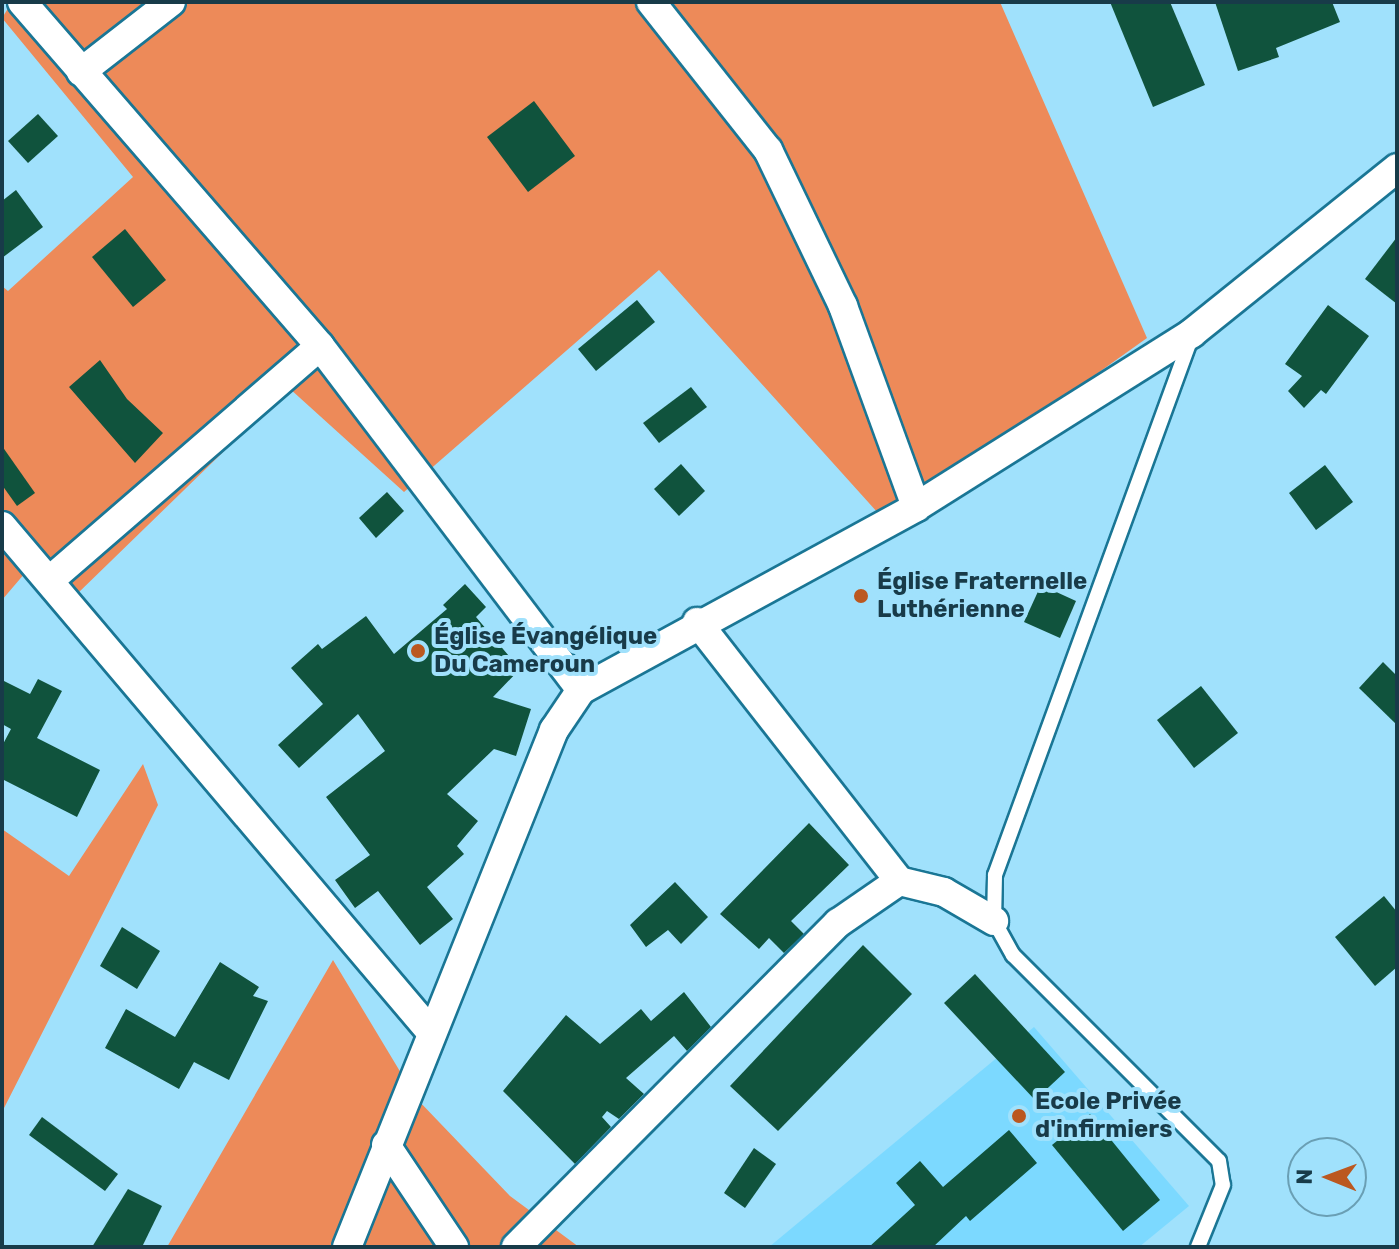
<!DOCTYPE html>
<meta charset="utf-8">
<style>
body{margin:0}
#map{position:relative;width:1399px;height:1249px;overflow:hidden;background:#a0e1fc;font-family:Rubik,sans-serif}
div>[style]{position:absolute}
[style*='--x']{left:calc(var(--x)*1px);top:calc(var(--y)*1px);width:calc(var(--w)*1px);rotate:calc(var(--a)*1deg)}
.built>*{inset:0;background:#7cd9ff}
.green>*{inset:0;background:#ed8a59}
.building>*{inset:0;background:#10533d}
.roads{filter:drop-shadow(2px 0 #1a7695) drop-shadow(-2px 0 #1a7695) drop-shadow(0 2px #1a7695) drop-shadow(0 -2px #1a7695)}
.lane>*{height:14px;margin:-7px;padding:0 7px;transform-origin:7px;border-radius:7px;background:#fff}
.street>*{height:28px;margin:-14px;padding:0 14px;transform-origin:14px;border-radius:14px;background:#fff}
.dots>*{width:22px;height:22px;translate:-50% -50%;box-sizing:border-box;border:4px solid #a0e1fc;border-radius:50%}
span{translate:-50% -50%;white-space:nowrap;text-align:center;line-height:1.15;-webkit-text-stroke:8px #a0e1fc;paint-order:stroke}
.poi-label{font-size:24px;color:#183b49;font-weight:700}
.left{translate:0 -50%;text-align:left}
.frame{position:absolute;inset:0;border:4px solid #183b49;pointer-events:none}
.north{position:absolute;left:1287px;top:1137px;width:80px;height:80px;box-sizing:border-box;background:#a0e1fc;border:2px solid #6a9fb4;border-radius:50%;rotate:271deg;font-size:22px;font-weight:700;line-height:32px;text-align:center;color:#183b49}
.north::after{content:'';display:block;margin:auto;width:28px;height:36px;background:#bb5820;clip-path:polygon(50% 0,100% 100%,50% 72%,0 100%)}
</style>
<div id="map">
<div class="built">
<div style="clip-path:polygon(1034px 1027px,1189px 1206px,1139px 1247px,769px 1247px)"></div>
</div>
<div class="green">
<div style="clip-path:polygon(12px 2px,1000px 2px,1147px 338px,887px 523px,659px 270px,404px 492px,289px 388px,75px 596px,37px 559px,2px 600px,2px 286px,8px 291px,133px 177px,2px 18px)"></div>
<div style="clip-path:polygon(143px 764px,158px 805px,2px 1112px,2px 829px,69px 876px)"></div>
<div style="clip-path:polygon(333px 960px,416px 1098px,510px 1196px,579px 1247px,167px 1247px)"></div>
</div>
<div class="building">
<div style="clip-path:polygon(1110px 2px,1170px 2px,1205px 85px,1153px 107px)"></div>
<div style="clip-path:polygon(1215px 2px,1332px 2px,1340px 22px,1276px 48px,1279px 57px,1238px 71px)"></div>
<div style="clip-path:polygon(534px 101px,575px 156px,528px 192px,487px 137px)"></div>
<div style="clip-path:polygon(38px 114px,58px 136px,28px 163px,8px 141px)"></div>
<div style="clip-path:polygon(16px 190px,43px 227px,2px 258px,2px 201px)"></div>
<div style="clip-path:polygon(125px 229px,166px 280px,133px 307px,92px 257px)"></div>
<div style="clip-path:polygon(1397px 237px,1397px 304px,1365px 279px)"></div>
<div style="clip-path:polygon(637px 300px,655px 322px,596px 371px,578px 349px)"></div>
<div style="clip-path:polygon(1328px 305px,1369px 336px,1326px 394px,1321px 390px,1304px 408px,1288px 391px,1302px 376px,1285px 364px)"></div>
<div style="clip-path:polygon(100px 360px,127px 399px,163px 433px,135px 463px,69px 387px)"></div>
<div style="clip-path:polygon(691px 387px,707px 407px,659px 443px,643px 423px)"></div>
<div style="clip-path:polygon(2px 446px,35px 493px,17px 506px,2px 485px)"></div>
<div style="clip-path:polygon(681px 464px,705px 491px,679px 516px,654px 489px)"></div>
<div style="clip-path:polygon(1325px 465px,1353px 502px,1316px 530px,1289px 493px)"></div>
<div style="clip-path:polygon(387px 492px,404px 511px,376px 538px,359px 518px)"></div>
<div style="clip-path:polygon(465px 584px,486px 607px,476px 617px,520px 669px,493px 697px,531px 709px,516px 756px,494px 749px,447px 794px,478px 821px,457px 846px,464px 854px,427px 887px,453px 919px,420px 945px,378px 891px,355px 908px,335px 880px,370px 855px,326px 797px,385px 751px,358px 714px,299px 768px,278px 745px,323px 704px,291px 668px,318px 644px,322px 649px,366px 616px,394px 654px,447px 609px,443px 605px)"></div>
<div style="clip-path:polygon(1041px 585px,1076px 601px,1060px 638px,1024px 622px)"></div>
<div style="clip-path:polygon(1383px 662px,1397px 676px,1397px 725px,1359px 688px)"></div>
<div style="clip-path:polygon(38px 679px,62px 691px,37px 738px,100px 770px,77px 817px,2px 779px,2px 746px,11px 729px,2px 724px,2px 680px,30px 694px)"></div>
<div style="clip-path:polygon(1201px 686px,1238px 733px,1194px 768px,1157px 720px)"></div>
<div style="clip-path:polygon(809px 823px,849px 865px,791px 921px,804px 934px,784px 953px,769px 938px,759px 949px,720px 914px)"></div>
<div style="clip-path:polygon(675px 882px,708px 917px,681px 944px,668px 930px,646px 947px,630px 925px)"></div>
<div style="clip-path:polygon(1384px 896px,1397px 912px,1397px 967px,1375px 986px,1335px 937px)"></div>
<div style="clip-path:polygon(122px 927px,160px 951px,137px 989px,100px 966px)"></div>
<div style="clip-path:polygon(863px 945px,912px 994px,778px 1131px,730px 1086px)"></div>
<div style="clip-path:polygon(220px 962px,259px 987px,253px 996px,268px 1001px,229px 1080px,194px 1062px,179px 1089px,105px 1048px,126px 1009px,175px 1037px)"></div>
<div style="clip-path:polygon(975px 974px,1065px 1072px,1035px 1100px,944px 1003px)"></div>
<div style="clip-path:polygon(684px 992px,711px 1027px,687px 1051px,674px 1036px,626px 1078px,644px 1094px,619px 1119px,607px 1111px,602px 1117px,611px 1127px,575px 1164px,503px 1091px,566px 1015px,600px 1044px,641px 1009px,651px 1021px)"></div>
<div style="clip-path:polygon(1090px 1114px,1160px 1200px,1123px 1231px,1052px 1145px)"></div>
<div style="clip-path:polygon(42px 1117px,118px 1174px,105px 1191px,29px 1135px)"></div>
<div style="clip-path:polygon(1009px 1130px,1037px 1163px,970px 1221px,966px 1216px,933px 1247px,869px 1247px,915px 1205px,896px 1183px,920px 1161px,943px 1187px)"></div>
<div style="clip-path:polygon(754px 1148px,776px 1164px,745px 1208px,724px 1193px)"></div>
<div style="clip-path:polygon(128px 1189px,162px 1206px,142px 1247px,92px 1247px)"></div>
</div>
<div class="roads">
<div class="lane">
<div style="--x:1191;--y:338;--w:572;--a:110.05"></div>
<div style="--x:995;--y:875;--w:46;--a:91.2"></div>
<div style="--x:994;--y:921;--w:39;--a:61"></div>
<div style="--x:1013;--y:955;--w:291;--a:45"></div>
<div style="--x:1219;--y:1161;--w:24;--a:81"></div>
<div style="--x:1223;--y:1185;--w:67;--a:112"></div>
</div>
<div class="street">
<div style="--x:22;--y:2;--w:455;--a:49.1"></div>
<div style="--x:320;--y:346;--w:432;--a:52.8"></div>
<div style="--x:651;--y:2;--w:189;--a:51.7"></div>
<div style="--x:768;--y:150;--w:173;--a:64.3"></div>
<div style="--x:843;--y:306;--w:214;--a:70"></div>
<div style="--x:81;--y:72;--w:114;--a:-37.9"></div>
<div style="--x:2;--y:526;--w:662;--a:49.72"></div>
<div style="--x:50;--y:580;--w:357;--a:-40.9"></div>
<div style="--x:697;--y:622;--w:328;--a:52"></div>
<div style="--x:899;--y:881;--w:46;--a:13.7"></div>
<div style="--x:944;--y:892;--w:58;--a:30.1"></div>
<div style="--x:386;--y:1145;--w:123;--a:56.3"></div>
<div style="--x:347;--y:1247;--w:557;--a:-68.18"></div>
<div style="--x:554;--y:730;--w:48;--a:-56"></div>
<div style="--x:581;--y:690;--w:382;--a:-28.6"></div>
<div style="--x:916;--y:507;--w:326;--a:-32.2"></div>
<div style="--x:1192;--y:333;--w:263;--a:-38.8"></div>
<div style="--x:516;--y:1247;--w:457;--a:-45.2"></div>
<div style="--x:838;--y:923;--w:74;--a:-34.5"></div>
</div>
</div>
<div class="dots">
<div style="left:861px;top:596px;background:#bb5820"></div>
<div style="left:418px;top:651px;background:#bb5820"></div>
<div style="left:1019px;top:1116px;background:#bb5820"></div>
</div>
<div class="poi-label">
<span class="left" style="left:877px;top:596px">Église Fraternelle<br>Luthérienne</span>
<span class="left" style="left:434px;top:651px">Église Évangélique<br>Du Cameroun</span>
<span class="left" style="left:1035px;top:1116px">Ecole Privée<br>d'infirmiers</span>
</div>
<div class="frame"></div>
<div class="north">N</div>
</div>
